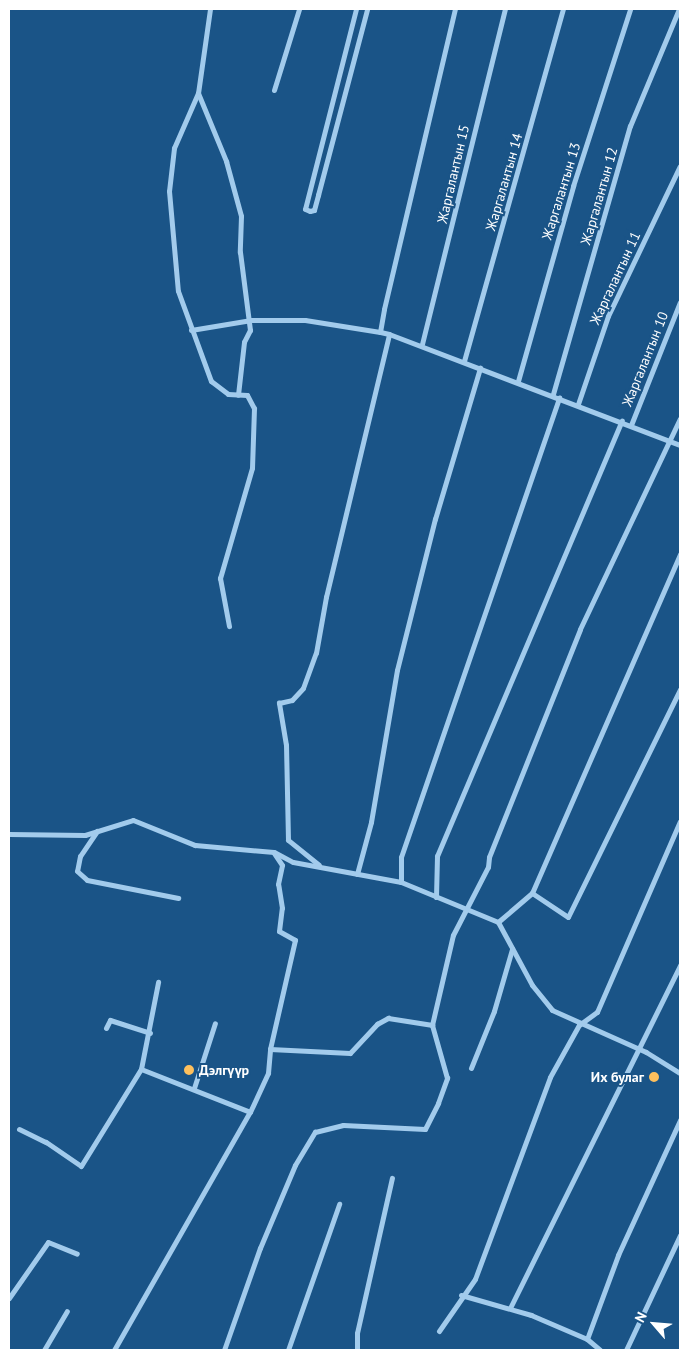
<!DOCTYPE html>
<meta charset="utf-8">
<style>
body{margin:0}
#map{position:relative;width:689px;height:1359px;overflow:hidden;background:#1a5487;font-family:"PT Sans",sans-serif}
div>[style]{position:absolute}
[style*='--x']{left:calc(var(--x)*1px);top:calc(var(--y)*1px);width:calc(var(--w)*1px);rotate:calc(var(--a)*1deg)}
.street>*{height:5px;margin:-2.5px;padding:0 2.5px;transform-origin:2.5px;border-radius:2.5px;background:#a2cbec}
.dots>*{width:14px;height:14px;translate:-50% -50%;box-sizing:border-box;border:2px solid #1a5487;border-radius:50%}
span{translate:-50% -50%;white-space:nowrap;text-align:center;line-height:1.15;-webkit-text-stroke:4px #1a5487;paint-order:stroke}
.street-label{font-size:14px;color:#fff}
.poi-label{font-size:14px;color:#fff;font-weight:700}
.left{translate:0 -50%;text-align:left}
.right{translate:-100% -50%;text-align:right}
.frame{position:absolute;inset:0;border:10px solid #fff;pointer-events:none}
.north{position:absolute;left:629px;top:1299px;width:50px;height:50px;-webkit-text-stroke:4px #1a5487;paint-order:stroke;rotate:297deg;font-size:14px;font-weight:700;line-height:20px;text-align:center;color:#fff}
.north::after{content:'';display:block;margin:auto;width:18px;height:22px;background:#fff;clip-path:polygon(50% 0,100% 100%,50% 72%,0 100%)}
</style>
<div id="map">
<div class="street">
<div style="--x:210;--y:9;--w:85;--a:98.1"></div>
<div style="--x:198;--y:93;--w:74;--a:67.6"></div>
<div style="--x:226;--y:161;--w:57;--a:74.7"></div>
<div style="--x:241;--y:216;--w:36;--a:92"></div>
<div style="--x:240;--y:252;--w:79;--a:82.7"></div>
<div style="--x:250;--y:330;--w:13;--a:117"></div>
<div style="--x:244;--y:342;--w:53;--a:96.5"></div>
<div style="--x:356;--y:9;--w:206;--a:104.3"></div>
<div style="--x:305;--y:209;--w:5;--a:22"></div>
<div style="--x:310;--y:211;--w:4;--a:-14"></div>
<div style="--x:314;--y:210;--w:16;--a:-75"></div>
<div style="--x:318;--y:195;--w:192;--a:-75.2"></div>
<div style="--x:274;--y:90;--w:85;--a:-72.8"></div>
<div style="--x:198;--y:93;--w:60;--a:113.6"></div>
<div style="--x:174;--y:148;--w:43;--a:96.6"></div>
<div style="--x:169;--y:191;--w:100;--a:84.9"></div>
<div style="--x:178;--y:291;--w:96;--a:69.9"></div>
<div style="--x:211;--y:381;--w:21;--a:37"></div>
<div style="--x:228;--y:394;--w:19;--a:3"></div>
<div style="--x:247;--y:395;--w:15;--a:62"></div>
<div style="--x:254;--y:408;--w:60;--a:91.9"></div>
<div style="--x:252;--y:468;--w:115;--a:106.2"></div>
<div style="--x:220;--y:578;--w:49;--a:79.4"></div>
<div style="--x:191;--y:330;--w:61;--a:-9.5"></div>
<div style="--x:251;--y:320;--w:54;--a:0"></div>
<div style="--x:305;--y:320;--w:76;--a:9.1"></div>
<div style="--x:389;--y:334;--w:311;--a:20.9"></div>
<div style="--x:422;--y:344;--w:345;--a:-76.1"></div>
<div style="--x:464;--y:361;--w:366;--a:-74.3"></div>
<div style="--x:518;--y:381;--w:203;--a:-74.2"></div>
<div style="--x:573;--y:186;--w:186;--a:-72.1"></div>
<div style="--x:553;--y:394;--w:279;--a:-74"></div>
<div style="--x:630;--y:126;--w:127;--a:-67.3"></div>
<div style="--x:578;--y:404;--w:93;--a:-71.2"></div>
<div style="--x:608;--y:316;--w:166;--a:-64.4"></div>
<div style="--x:631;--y:425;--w:132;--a:-68.3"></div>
<div style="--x:97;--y:831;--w:30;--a:124"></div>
<div style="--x:80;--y:856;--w:15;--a:101"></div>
<div style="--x:77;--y:871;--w:13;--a:42"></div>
<div style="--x:87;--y:880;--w:93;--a:11.2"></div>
<div style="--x:9;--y:834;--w:76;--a:0.8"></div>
<div style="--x:85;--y:835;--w:50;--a:-17.4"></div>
<div style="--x:133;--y:820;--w:67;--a:22"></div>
<div style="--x:195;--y:845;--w:79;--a:5.1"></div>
<div style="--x:274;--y:852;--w:21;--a:28"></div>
<div style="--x:293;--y:862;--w:110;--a:10.5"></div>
<div style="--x:401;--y:882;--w:105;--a:22.4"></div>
<div style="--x:498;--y:922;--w:72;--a:61.6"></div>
<div style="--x:532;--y:985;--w:32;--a:51"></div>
<div style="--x:552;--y:1010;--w:103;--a:24.1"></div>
<div style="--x:646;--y:1052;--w:40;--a:32"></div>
<div style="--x:319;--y:865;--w:40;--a:-141"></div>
<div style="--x:288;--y:840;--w:95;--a:-91.2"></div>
<div style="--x:286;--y:745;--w:43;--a:-99.5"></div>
<div style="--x:279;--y:703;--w:13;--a:-13"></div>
<div style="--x:292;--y:700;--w:16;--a:-47"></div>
<div style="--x:303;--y:688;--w:37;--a:-70"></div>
<div style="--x:316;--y:653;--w:57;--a:-79.9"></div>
<div style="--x:326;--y:597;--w:270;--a:-76.5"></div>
<div style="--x:389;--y:334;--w:9;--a:-167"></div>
<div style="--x:380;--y:332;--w:23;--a:-80"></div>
<div style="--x:384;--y:309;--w:308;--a:-76.7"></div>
<div style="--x:357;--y:874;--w:54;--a:-74.9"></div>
<div style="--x:371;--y:822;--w:154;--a:-80.3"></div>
<div style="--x:397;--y:670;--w:156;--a:-75.9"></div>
<div style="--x:435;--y:519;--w:158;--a:-73.4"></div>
<div style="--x:401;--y:882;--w:25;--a:-90"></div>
<div style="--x:401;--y:857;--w:486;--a:-71"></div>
<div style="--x:532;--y:893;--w:43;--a:33.7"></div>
<div style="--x:568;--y:917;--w:254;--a:-63.8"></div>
<div style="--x:436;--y:897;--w:41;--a:-88.6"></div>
<div style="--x:437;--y:856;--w:473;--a:-67"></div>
<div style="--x:498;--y:922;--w:45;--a:-40.5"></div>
<div style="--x:532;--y:893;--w:370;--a:-66.4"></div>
<div style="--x:106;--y:1028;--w:9;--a:-63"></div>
<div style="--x:110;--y:1020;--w:42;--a:18"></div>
<div style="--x:270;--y:1049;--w:112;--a:-77.1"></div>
<div style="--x:295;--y:940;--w:18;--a:-151"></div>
<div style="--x:279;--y:931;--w:23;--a:-83"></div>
<div style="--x:282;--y:908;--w:24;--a:-99"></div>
<div style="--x:278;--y:884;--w:19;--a:-78"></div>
<div style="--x:282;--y:865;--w:14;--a:-124"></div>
<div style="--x:471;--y:1068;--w:61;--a:-68"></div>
<div style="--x:494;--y:1011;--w:65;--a:-73.8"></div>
<div style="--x:141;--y:1069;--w:89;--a:-78.9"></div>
<div style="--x:194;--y:1088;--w:68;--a:-72.1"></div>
<div style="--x:19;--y:1129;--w:30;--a:26"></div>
<div style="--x:46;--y:1142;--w:42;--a:34.4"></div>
<div style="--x:81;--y:1166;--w:114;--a:-58.3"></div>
<div style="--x:141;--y:1069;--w:117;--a:21.5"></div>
<div style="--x:461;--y:1295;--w:73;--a:15.9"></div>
<div style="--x:531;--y:1315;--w:61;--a:23.2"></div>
<div style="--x:587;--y:1339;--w:17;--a:40"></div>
<div style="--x:9;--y:1298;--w:68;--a:-55.1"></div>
<div style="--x:48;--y:1242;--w:31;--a:22"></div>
<div style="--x:510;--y:1308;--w:383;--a:-63.6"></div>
<div style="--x:439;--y:1331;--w:63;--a:-55.3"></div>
<div style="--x:475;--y:1279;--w:215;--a:-69.6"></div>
<div style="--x:550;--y:1077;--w:60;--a:-60.9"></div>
<div style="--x:579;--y:1025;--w:22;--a:-36"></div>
<div style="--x:597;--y:1012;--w:208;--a:-66.5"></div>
<div style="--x:587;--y:1339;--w:90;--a:-69.7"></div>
<div style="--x:618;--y:1255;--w:149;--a:-65.3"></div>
<div style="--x:44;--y:1350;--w:45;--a:-59.5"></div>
<div style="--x:114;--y:1350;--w:274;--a:-60.3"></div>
<div style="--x:250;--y:1112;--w:43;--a:-65.2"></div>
<div style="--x:268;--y:1073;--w:24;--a:-85"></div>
<div style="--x:270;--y:1049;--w:80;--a:2.9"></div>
<div style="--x:350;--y:1053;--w:40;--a:-47"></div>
<div style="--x:377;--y:1024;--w:13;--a:-29"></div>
<div style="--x:388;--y:1018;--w:45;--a:9"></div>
<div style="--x:224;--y:1350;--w:108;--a:-70.6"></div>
<div style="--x:260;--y:1248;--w:90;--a:-67.1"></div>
<div style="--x:295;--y:1165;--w:39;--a:-59"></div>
<div style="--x:315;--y:1132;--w:29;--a:-14"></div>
<div style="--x:343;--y:1125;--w:82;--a:2.8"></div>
<div style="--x:425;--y:1129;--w:29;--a:-63"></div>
<div style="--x:438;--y:1103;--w:27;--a:-70"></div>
<div style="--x:447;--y:1078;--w:55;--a:-105.8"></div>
<div style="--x:432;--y:1025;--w:92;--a:-76.9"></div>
<div style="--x:453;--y:935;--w:76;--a:-62.8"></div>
<div style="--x:488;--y:867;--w:10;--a:-84"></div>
<div style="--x:489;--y:857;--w:245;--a:-68.2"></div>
<div style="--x:580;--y:629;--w:233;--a:-64.6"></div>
<div style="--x:288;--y:1350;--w:155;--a:-70.7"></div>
<div style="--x:357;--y:1350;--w:17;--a:-90"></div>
<div style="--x:357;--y:1333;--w:159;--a:-77.3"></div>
<div style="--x:626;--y:1350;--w:127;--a:-64.8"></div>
</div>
<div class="dots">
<div style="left:189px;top:1070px;background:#fec05d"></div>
<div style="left:654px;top:1077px;background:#fec05d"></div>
</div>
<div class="street-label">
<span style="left:453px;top:174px;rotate:-77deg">Жаргалантын 15</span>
<span style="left:504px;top:182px;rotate:-74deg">Жаргалантын 14</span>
<span style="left:561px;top:191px;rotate:-73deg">Жаргалантын 13</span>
<span style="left:599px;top:196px;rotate:-74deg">Жаргалантын 12</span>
<span style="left:615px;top:278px;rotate:-65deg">Жаргалантын 11</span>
<span style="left:645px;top:359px;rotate:-68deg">Жаргалантын 10</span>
</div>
<div class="poi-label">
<span class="left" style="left:199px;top:1070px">Дэлгүүр</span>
<span class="right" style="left:644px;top:1077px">Их булаг</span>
</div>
<div class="frame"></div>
<div class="north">N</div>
</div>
